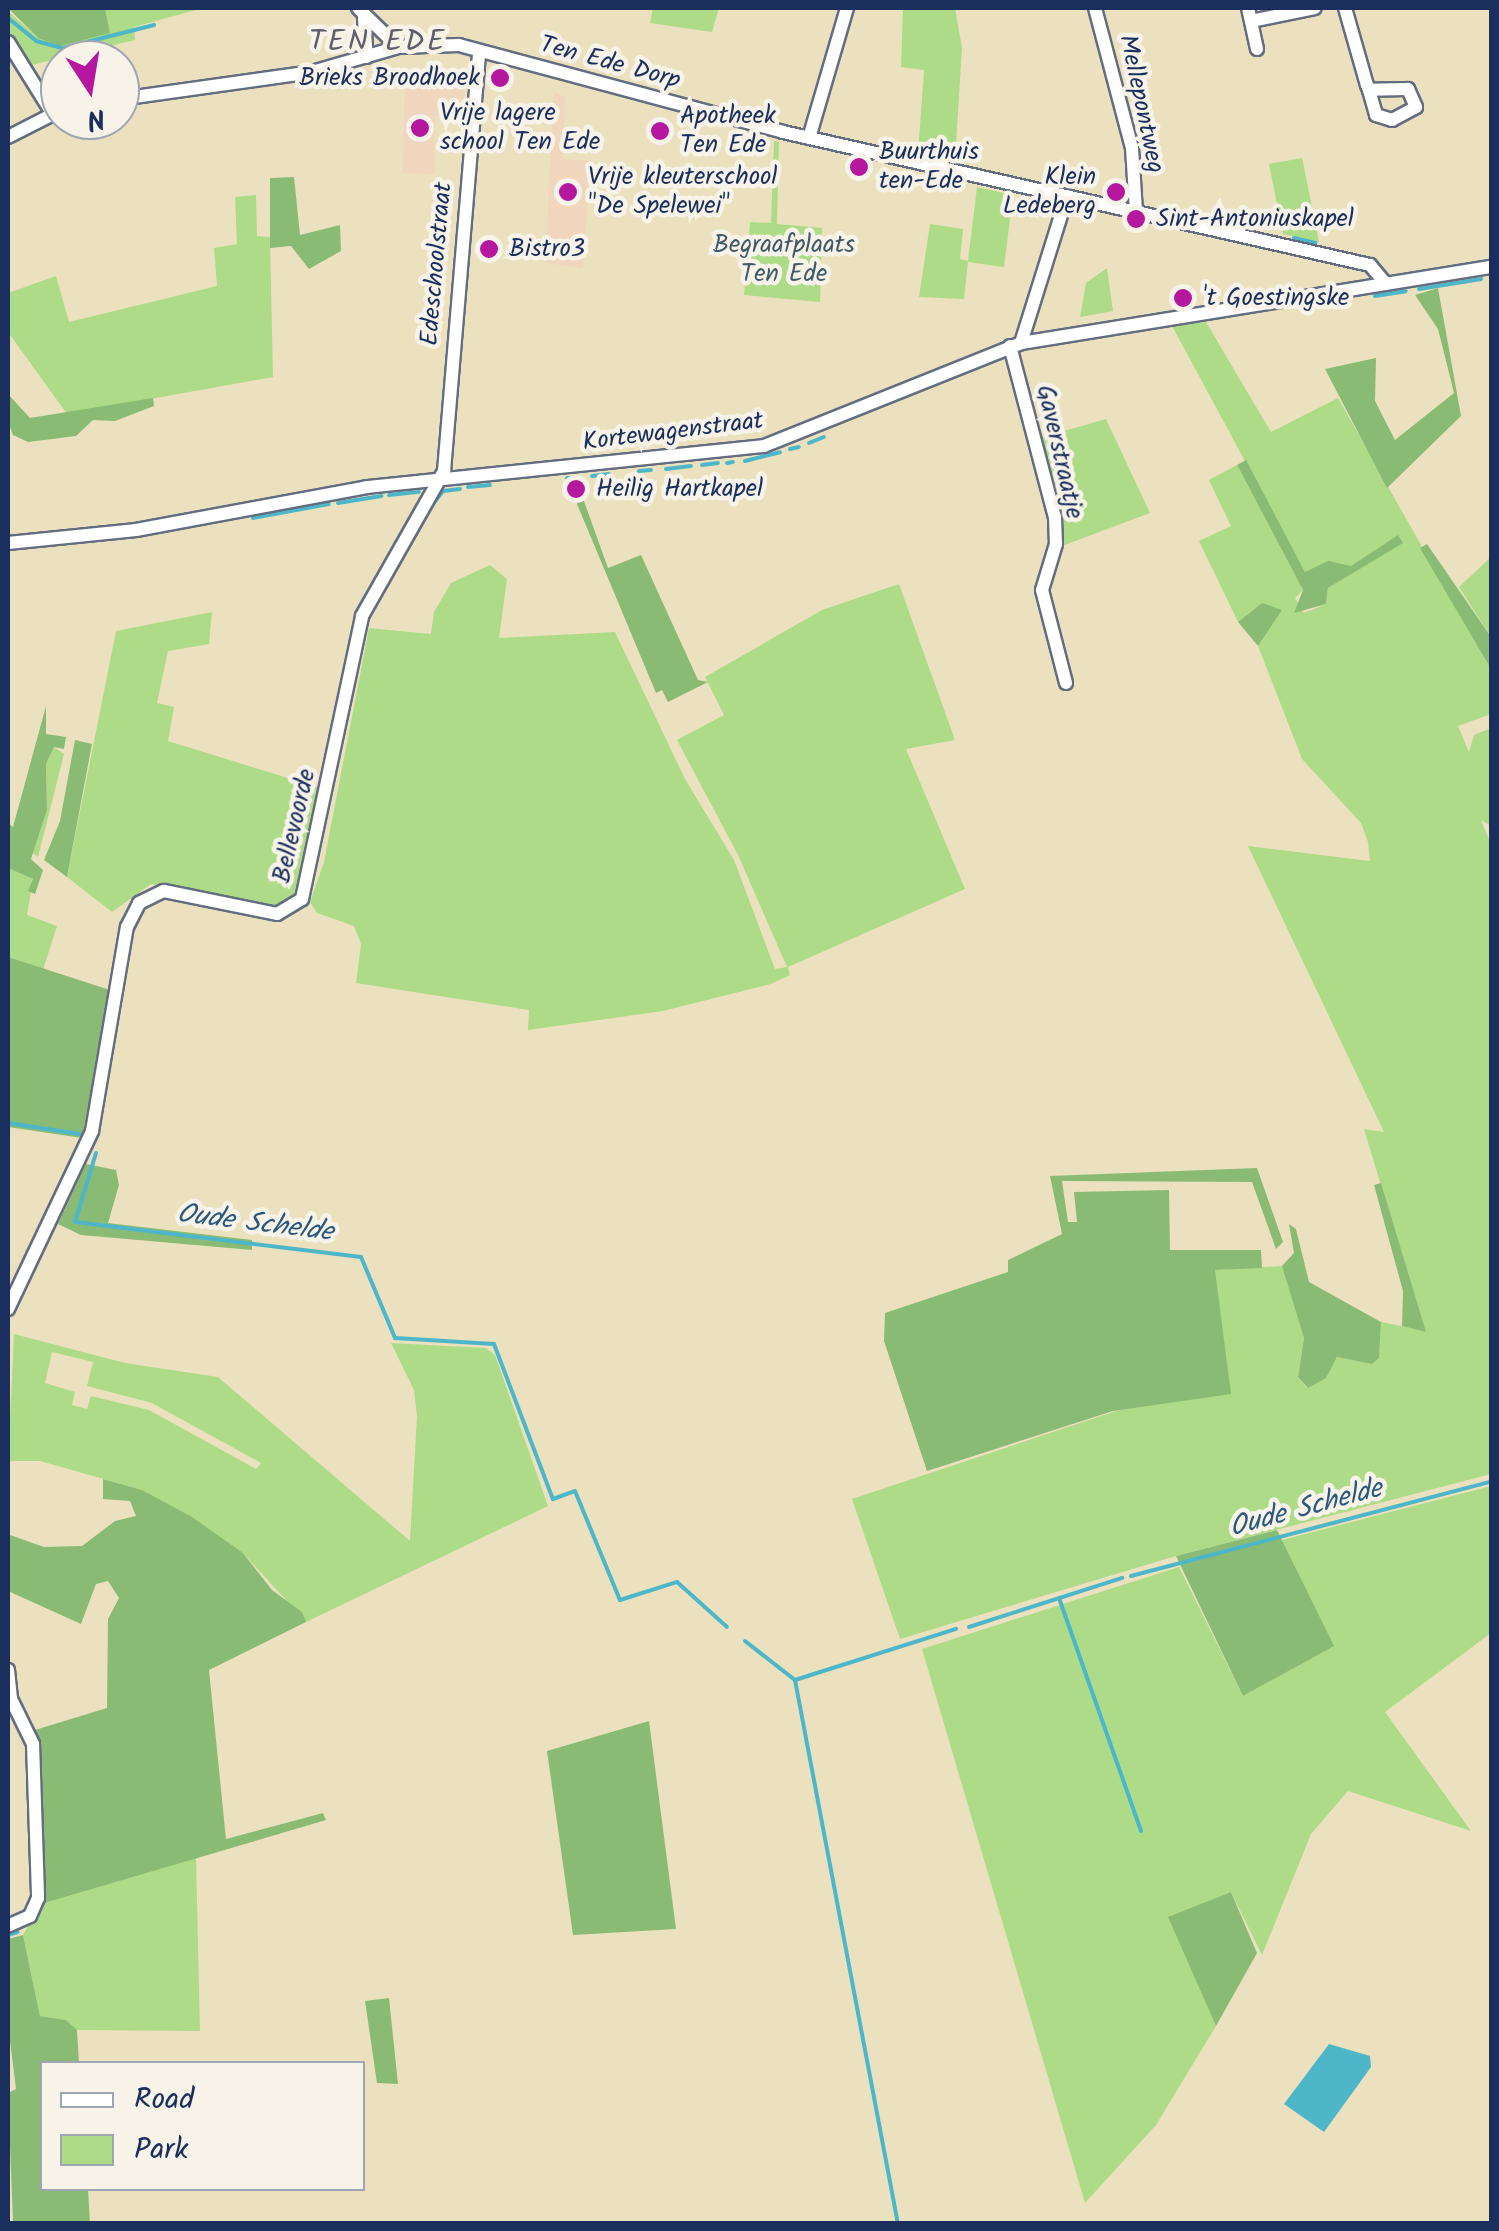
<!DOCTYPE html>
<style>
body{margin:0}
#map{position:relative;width:1499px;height:2231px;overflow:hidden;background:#ece1bf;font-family:Kalam,sans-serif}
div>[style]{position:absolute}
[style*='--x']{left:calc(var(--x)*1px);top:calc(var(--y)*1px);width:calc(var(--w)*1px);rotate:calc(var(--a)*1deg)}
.built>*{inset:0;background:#f0d6bc}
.green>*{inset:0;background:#aedb87}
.forest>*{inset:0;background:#8abb74}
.water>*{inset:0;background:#4db7c9}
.stream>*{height:4px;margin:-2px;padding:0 2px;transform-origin:2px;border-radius:2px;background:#4db7c9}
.roads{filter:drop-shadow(2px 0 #646d80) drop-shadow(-2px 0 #646d80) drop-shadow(0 2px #646d80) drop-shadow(0 -2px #646d80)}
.minor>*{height:12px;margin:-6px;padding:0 6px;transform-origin:6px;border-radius:6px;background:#fff}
.dots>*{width:28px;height:28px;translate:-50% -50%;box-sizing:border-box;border:5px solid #f7f3e8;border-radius:50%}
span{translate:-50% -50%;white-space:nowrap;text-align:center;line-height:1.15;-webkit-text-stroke:9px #f7f3e8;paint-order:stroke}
.street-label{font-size:25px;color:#1b2f5e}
.poi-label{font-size:25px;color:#1b2f5e}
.right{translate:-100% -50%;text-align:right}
.left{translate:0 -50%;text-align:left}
.park-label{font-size:25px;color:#405a68}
.water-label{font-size:28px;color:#2a587e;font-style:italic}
.quarter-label{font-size:30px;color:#5e5d6b;letter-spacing:2.5px}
.frame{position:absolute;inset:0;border:10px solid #1b2f5e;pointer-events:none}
.legend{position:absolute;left:40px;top:2061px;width:325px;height:130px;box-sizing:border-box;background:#f7f3e8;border:2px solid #9fa5b1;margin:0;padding:12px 18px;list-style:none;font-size:30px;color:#1b2f5e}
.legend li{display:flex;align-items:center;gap:20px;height:50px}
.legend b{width:50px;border:2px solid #9fa5b1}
.north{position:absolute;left:40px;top:40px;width:100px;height:100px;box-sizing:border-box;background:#f7f3e8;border:2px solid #9fa5b1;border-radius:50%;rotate:168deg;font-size:28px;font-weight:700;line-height:40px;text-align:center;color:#1b2f5e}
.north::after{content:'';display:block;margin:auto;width:35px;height:45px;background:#b5179e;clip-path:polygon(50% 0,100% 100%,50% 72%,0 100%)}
</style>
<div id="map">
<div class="built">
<div style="clip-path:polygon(442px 83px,464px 84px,463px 115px,435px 116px,434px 174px,402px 173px,405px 89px)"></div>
<div style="clip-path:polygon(554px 92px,566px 97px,562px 159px,590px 161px,583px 268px,545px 263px)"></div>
</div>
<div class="green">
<div style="clip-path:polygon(105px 8px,203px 8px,134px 27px,135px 40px,32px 65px,8px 37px,8px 11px,38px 38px,110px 33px)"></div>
<div style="clip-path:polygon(653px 8px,719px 8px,712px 32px,650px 23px)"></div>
<div style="clip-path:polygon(903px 8px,955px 8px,962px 48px,955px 160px,918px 153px,924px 70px,901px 67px)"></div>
<div style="clip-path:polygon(774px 141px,779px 142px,777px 224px,822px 228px,820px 302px,744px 295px,750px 222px,771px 223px)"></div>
<div style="clip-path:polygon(1302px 158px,1303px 162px,1319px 242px,1283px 234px,1269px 164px)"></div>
<div style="clip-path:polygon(977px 187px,1013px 195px,1004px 267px,968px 262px,964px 299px,919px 297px,930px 224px,963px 229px,960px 259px,968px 261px)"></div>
<div style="clip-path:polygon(256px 195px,257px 236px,270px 237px,273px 377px,67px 414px,8px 332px,8px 293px,56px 276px,69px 322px,217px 286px,214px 248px,237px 244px,235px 197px)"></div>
<div style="clip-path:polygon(1107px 268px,1113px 311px,1080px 317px,1086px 283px)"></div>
<div style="clip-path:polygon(1206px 322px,1271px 432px,1338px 398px,1491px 669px,1491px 714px,1458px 726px,1469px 752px,1474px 735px,1491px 728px,1491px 826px,1481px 820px,1492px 847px,1491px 1474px,1176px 1556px,900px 1639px,852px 1499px,1128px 1407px,1215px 1270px,1282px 1266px,1298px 1304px,1304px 1338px,1298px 1377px,1307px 1388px,1338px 1357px,1372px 1364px,1379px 1358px,1381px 1322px,1425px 1331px,1364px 1129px,1384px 1132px,1248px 846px,1370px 861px,1368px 842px,1361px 823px,1302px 759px,1258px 646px,1275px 619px,1262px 603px,1238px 622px,1199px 541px,1231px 526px,1209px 480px,1237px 465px,1303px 590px,1295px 598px,1304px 613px,1326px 604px,1328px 588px,1402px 542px,1398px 536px,1351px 566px,1305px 572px,1172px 326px)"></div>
<div style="clip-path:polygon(1106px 419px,1150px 513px,1062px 546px,1043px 437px)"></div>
<div style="clip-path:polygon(1491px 557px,1491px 637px,1459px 587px)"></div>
<div style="clip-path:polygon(490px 565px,507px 579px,499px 638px,615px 632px,685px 779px,734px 860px,775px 969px,787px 967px,738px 855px,677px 740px,724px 715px,705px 677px,822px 610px,899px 584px,955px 740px,906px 749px,965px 889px,788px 967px,790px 975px,771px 984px,663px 1011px,528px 1030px,529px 1010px,356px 983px,361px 944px,354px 926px,317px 913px,310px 902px,324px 862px,369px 628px,431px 634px,434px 612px,451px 583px)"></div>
<div style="clip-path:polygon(212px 612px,209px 644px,168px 651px,157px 703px,174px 707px,168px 741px,320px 788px,295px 895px,274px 907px,151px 884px,112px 912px,67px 877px,116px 631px)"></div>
<div style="clip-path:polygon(54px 747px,64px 754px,38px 857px,33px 853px,47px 810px,46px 764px)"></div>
<div style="clip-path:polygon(8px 868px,33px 879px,27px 915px,57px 926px,43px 970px,8px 957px)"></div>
<div style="clip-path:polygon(evenodd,14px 1334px,125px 1363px,218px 1377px,410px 1541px,417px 1416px,414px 1390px,391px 1343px,486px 1348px,495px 1355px,548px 1506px,306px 1622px,243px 1553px,142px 1490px,40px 1461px,8px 1461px,14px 1334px,52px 1352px,93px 1362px,87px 1386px,152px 1403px,261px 1463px,256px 1469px,149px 1410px,91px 1396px,87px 1409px,72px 1405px,75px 1392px,45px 1383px,52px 1352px)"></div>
<div style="clip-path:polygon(1491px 1486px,1491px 1633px,1385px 1712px,1471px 1831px,1348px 1791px,1311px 1834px,1262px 1955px,1231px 1892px,1169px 1917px,1216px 2026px,1156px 2125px,1085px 2203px,922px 1649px,1179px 1567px,1243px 1696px,1333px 1646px,1282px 1540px)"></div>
<div style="clip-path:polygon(196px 1858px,200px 2031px,77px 2030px,66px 2020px,40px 2016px,23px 1935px,41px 1904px)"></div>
</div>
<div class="forest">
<div style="clip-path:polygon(8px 8px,105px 8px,110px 33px,60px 46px,38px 38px)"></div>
<div style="clip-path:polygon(294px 177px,300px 235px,340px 225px,341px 251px,309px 269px,291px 246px,270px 248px,270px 178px)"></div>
<div style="clip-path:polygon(1438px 288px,1461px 416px,1387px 488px,1325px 369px,1376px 358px,1375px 401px,1395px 440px,1454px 393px,1438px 329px,1415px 295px)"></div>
<div style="clip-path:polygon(8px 394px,30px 418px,153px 398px,154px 406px,115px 421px,93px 420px,76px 436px,28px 442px,13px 435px,8px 422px)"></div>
<div style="clip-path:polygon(1246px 460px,1305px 572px,1328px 561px,1351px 566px,1398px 535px,1403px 543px,1328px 588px,1326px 604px,1294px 613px,1303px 590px,1237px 465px)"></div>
<div style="clip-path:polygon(576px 479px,608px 568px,641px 555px,698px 680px,708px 682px,668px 702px,662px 690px,656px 693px,567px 480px)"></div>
<div style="clip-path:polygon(1427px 544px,1491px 637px,1491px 669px,1420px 548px)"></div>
<div style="clip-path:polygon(1262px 603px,1282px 610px,1258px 646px,1238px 622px)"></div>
<div style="clip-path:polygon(46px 706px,46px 734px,66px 737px,64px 749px,54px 747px,46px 764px,47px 810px,31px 859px,43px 870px,35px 894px,28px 891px,33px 879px,8px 868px,8px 823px,13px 827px)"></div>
<div style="clip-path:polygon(75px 740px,92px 744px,67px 877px,44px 860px,60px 821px)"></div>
<div style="clip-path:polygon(8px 957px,110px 990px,82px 1138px,8px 1127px)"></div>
<div style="clip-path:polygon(86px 1164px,116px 1170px,119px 1185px,108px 1223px,252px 1240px,252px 1250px,81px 1235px,58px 1224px)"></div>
<div style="clip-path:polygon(1257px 1168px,1283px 1242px,1276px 1249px,1252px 1182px,1062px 1181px,1068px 1222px,1077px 1222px,1074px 1192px,1169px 1190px,1170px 1250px,1261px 1250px,1262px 1268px,1215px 1270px,1231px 1394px,1113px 1411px,927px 1471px,884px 1341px,885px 1313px,1008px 1272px,1008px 1260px,1062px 1234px,1050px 1176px)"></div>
<div style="clip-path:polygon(1381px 1183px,1426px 1332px,1402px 1326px,1403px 1291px,1374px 1185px)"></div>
<div style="clip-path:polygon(1289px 1224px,1296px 1229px,1309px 1282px,1381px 1322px,1379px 1358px,1372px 1364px,1337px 1357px,1326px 1378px,1308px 1388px,1298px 1377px,1304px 1338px,1282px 1266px,1294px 1253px)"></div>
<div style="clip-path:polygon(103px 1479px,142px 1490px,192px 1517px,243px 1553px,272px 1590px,302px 1612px,306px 1622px,209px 1670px,226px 1839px,323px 1813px,326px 1820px,41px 1904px,35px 1730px,107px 1708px,108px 1619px,119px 1598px,108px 1581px,96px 1584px,81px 1624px,8px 1591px,8px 1514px,10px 1535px,44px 1547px,82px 1546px,115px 1521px,136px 1516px,130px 1501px,103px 1499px)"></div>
<div style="clip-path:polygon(1277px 1530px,1334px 1646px,1243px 1696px,1176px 1556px)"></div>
<div style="clip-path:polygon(649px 1721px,676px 1929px,573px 1935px,547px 1751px)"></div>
<div style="clip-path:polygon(1231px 1892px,1257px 1953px,1216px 2026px,1168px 1917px)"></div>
<div style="clip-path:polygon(23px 1935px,40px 2016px,66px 2020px,77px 2030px,79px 2063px,42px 2064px,42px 2188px,88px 2189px,90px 2223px,13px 2223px,8px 2093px,16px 2089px,8px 2025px,8px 1939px)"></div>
<div style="clip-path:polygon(389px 1998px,398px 2084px,377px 2083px,365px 2001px)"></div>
</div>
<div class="water">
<div style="clip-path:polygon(1329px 2044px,1370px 2056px,1371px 2067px,1324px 2132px,1284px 2104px)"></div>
</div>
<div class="stream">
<div style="--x:8;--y:18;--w:36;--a:39"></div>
<div style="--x:36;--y:41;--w:28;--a:15"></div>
<div style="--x:63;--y:48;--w:94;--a:-14.2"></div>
<div style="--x:1294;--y:238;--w:22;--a:13"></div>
<div style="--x:1419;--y:289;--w:63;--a:-9.2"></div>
<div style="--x:1375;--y:296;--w:31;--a:-9"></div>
<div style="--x:809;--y:443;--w:16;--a:-22"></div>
<div style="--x:790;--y:449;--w:9;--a:-13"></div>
<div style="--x:745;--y:461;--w:36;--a:-14"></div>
<div style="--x:727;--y:463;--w:6;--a:-9"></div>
<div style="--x:702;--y:465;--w:16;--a:-7"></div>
<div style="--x:666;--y:469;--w:25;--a:-7"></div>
<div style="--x:639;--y:471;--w:12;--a:-5"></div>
<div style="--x:592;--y:476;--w:17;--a:-7"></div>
<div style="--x:567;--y:478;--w:5;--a:0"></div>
<div style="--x:468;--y:487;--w:22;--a:-5"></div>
<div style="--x:389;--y:495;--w:30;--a:-6"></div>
<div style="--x:338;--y:503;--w:44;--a:-9.2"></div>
<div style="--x:433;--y:504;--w:16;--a:-52"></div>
<div style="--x:443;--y:491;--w:17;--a:-7"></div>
<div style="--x:253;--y:518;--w:77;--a:-10.4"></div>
<div style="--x:8;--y:1123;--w:72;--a:8.8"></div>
<div style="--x:96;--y:1153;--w:72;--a:106.9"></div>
<div style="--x:75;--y:1222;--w:288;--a:7"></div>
<div style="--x:361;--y:1257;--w:88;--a:67.2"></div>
<div style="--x:395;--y:1338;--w:99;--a:3.5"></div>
<div style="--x:494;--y:1344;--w:166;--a:69.2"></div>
<div style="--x:553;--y:1499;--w:23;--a:-20"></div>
<div style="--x:575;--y:1491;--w:118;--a:67.6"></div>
<div style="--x:620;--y:1600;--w:60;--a:-17.5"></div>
<div style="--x:677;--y:1582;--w:67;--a:42"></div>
<div style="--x:1131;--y:1576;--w:373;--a:-14.7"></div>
<div style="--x:1059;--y:1598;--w:247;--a:70.6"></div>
<div style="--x:969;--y:1627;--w:161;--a:-17.8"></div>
<div style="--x:745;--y:1641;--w:63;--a:38"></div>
<div style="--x:795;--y:1680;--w:169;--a:-17.6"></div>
<div style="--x:795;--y:1680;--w:554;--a:79.28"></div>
<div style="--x:8;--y:1935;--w:10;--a:-17"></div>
</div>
<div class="roads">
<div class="minor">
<div style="--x:358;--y:8;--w:56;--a:44.3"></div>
<div style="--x:1095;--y:8;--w:145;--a:75.2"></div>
<div style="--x:1132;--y:148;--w:64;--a:86.4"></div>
<div style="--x:1248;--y:8;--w:42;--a:77.6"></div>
<div style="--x:1345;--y:8;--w:80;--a:74.1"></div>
<div style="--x:1367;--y:85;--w:5;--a:68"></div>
<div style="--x:1369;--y:90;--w:26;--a:74"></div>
<div style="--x:1376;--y:115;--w:17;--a:17"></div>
<div style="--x:1392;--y:120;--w:27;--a:-28"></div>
<div style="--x:1416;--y:107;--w:20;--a:-114"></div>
<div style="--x:1408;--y:89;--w:39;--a:179"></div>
<div style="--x:364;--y:18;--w:39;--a:86"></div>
<div style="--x:1251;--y:21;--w:65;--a:-11.5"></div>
<div style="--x:8;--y:42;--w:84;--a:58.2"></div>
<div style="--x:120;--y:99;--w:194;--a:-8"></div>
<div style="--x:312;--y:72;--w:90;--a:-16.2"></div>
<div style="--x:398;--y:47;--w:61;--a:-1.9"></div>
<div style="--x:459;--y:45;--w:335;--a:15"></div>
<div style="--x:783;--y:132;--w:602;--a:12.77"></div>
<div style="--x:1370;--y:265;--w:23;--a:50"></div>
<div style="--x:8;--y:137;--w:57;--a:-27"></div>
<div style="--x:809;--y:138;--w:135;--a:-73.7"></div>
<div style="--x:1021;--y:343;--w:154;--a:-72.6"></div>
<div style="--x:1010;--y:346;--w:177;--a:75.3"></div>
<div style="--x:1055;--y:517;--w:27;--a:88"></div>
<div style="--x:1056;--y:544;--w:48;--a:106.9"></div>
<div style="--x:1042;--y:590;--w:96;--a:75.5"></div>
<div style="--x:8;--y:543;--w:129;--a:-5.8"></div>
<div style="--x:136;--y:530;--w:235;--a:-10.5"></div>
<div style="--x:367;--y:487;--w:399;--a:-5.9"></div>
<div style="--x:764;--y:446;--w:277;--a:-21.8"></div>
<div style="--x:1021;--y:343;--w:477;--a:-9.2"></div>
<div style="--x:8;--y:1309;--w:197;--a:-64.7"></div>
<div style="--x:92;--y:1131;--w:207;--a:-80.3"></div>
<div style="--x:127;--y:927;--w:27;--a:-63"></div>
<div style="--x:139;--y:903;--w:28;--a:-26"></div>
<div style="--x:164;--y:891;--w:115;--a:11.5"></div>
<div style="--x:277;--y:914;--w:29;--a:-31"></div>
<div style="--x:302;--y:899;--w:289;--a:-78"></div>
<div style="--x:362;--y:616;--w:167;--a:-60.5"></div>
<div style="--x:444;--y:471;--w:421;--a:-85.2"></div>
<div style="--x:8;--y:1670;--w:29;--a:84"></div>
<div style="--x:11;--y:1699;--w:50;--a:63.9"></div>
<div style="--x:33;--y:1744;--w:154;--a:88.1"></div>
<div style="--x:38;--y:1898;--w:20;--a:114"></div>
<div style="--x:30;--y:1916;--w:24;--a:156"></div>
</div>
</div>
<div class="dots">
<div style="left:500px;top:78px;background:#b5179e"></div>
<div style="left:420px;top:128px;background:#b5179e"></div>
<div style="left:660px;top:131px;background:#b5179e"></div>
<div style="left:859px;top:167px;background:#b5179e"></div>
<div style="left:568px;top:192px;background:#b5179e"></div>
<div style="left:1116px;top:192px;background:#b5179e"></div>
<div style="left:1136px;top:219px;background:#b5179e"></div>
<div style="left:489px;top:249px;background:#b5179e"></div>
<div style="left:1183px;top:298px;background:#b5179e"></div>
<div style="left:576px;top:489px;background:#b5179e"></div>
</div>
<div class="street-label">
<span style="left:610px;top:63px;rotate:15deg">Ten Ede Dorp</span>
<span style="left:1141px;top:104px;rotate:78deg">Mellepontweg</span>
<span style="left:437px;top:264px;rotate:-85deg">Edeschoolstraat</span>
<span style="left:673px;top:432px;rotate:-7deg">Kortewagenstraat</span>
<span style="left:1059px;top:452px;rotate:77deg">Gaverstraatje</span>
<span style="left:295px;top:826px;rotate:-77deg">Bellevoorde</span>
</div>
<div class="poi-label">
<span class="right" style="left:480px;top:78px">Brieks Broodhoek</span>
<span class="left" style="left:440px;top:128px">Vrije lagere<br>school Ten Ede</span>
<span class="left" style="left:680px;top:131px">Apotheek<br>Ten Ede</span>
<span class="left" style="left:879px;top:167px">Buurthuis<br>ten-Ede</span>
<span class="left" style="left:588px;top:192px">Vrije kleuterschool<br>"De Spelewei"</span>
<span class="right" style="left:1096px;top:192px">Klein<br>Ledeberg</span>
<span class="left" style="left:1156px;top:219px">Sint-Antoniuskapel</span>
<span class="left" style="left:509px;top:249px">Bistro3</span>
<span class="left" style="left:1203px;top:298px">'t Goestingske</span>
<span class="left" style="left:596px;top:489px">Heilig Hartkapel</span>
</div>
<div class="park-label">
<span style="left:784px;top:260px">Begraafplaats<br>Ten Ede</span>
</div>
<div class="water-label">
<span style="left:255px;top:1224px;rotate:7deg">Oude Schelde</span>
<span style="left:1306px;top:1509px;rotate:-15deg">Oude Schelde</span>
</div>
<div class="quarter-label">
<span style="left:378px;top:42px">TEN EDE</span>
</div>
<div class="frame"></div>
<ul class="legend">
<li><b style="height:12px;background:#fff"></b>Road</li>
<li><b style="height:28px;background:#aedb87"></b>Park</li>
</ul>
<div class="north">N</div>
</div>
